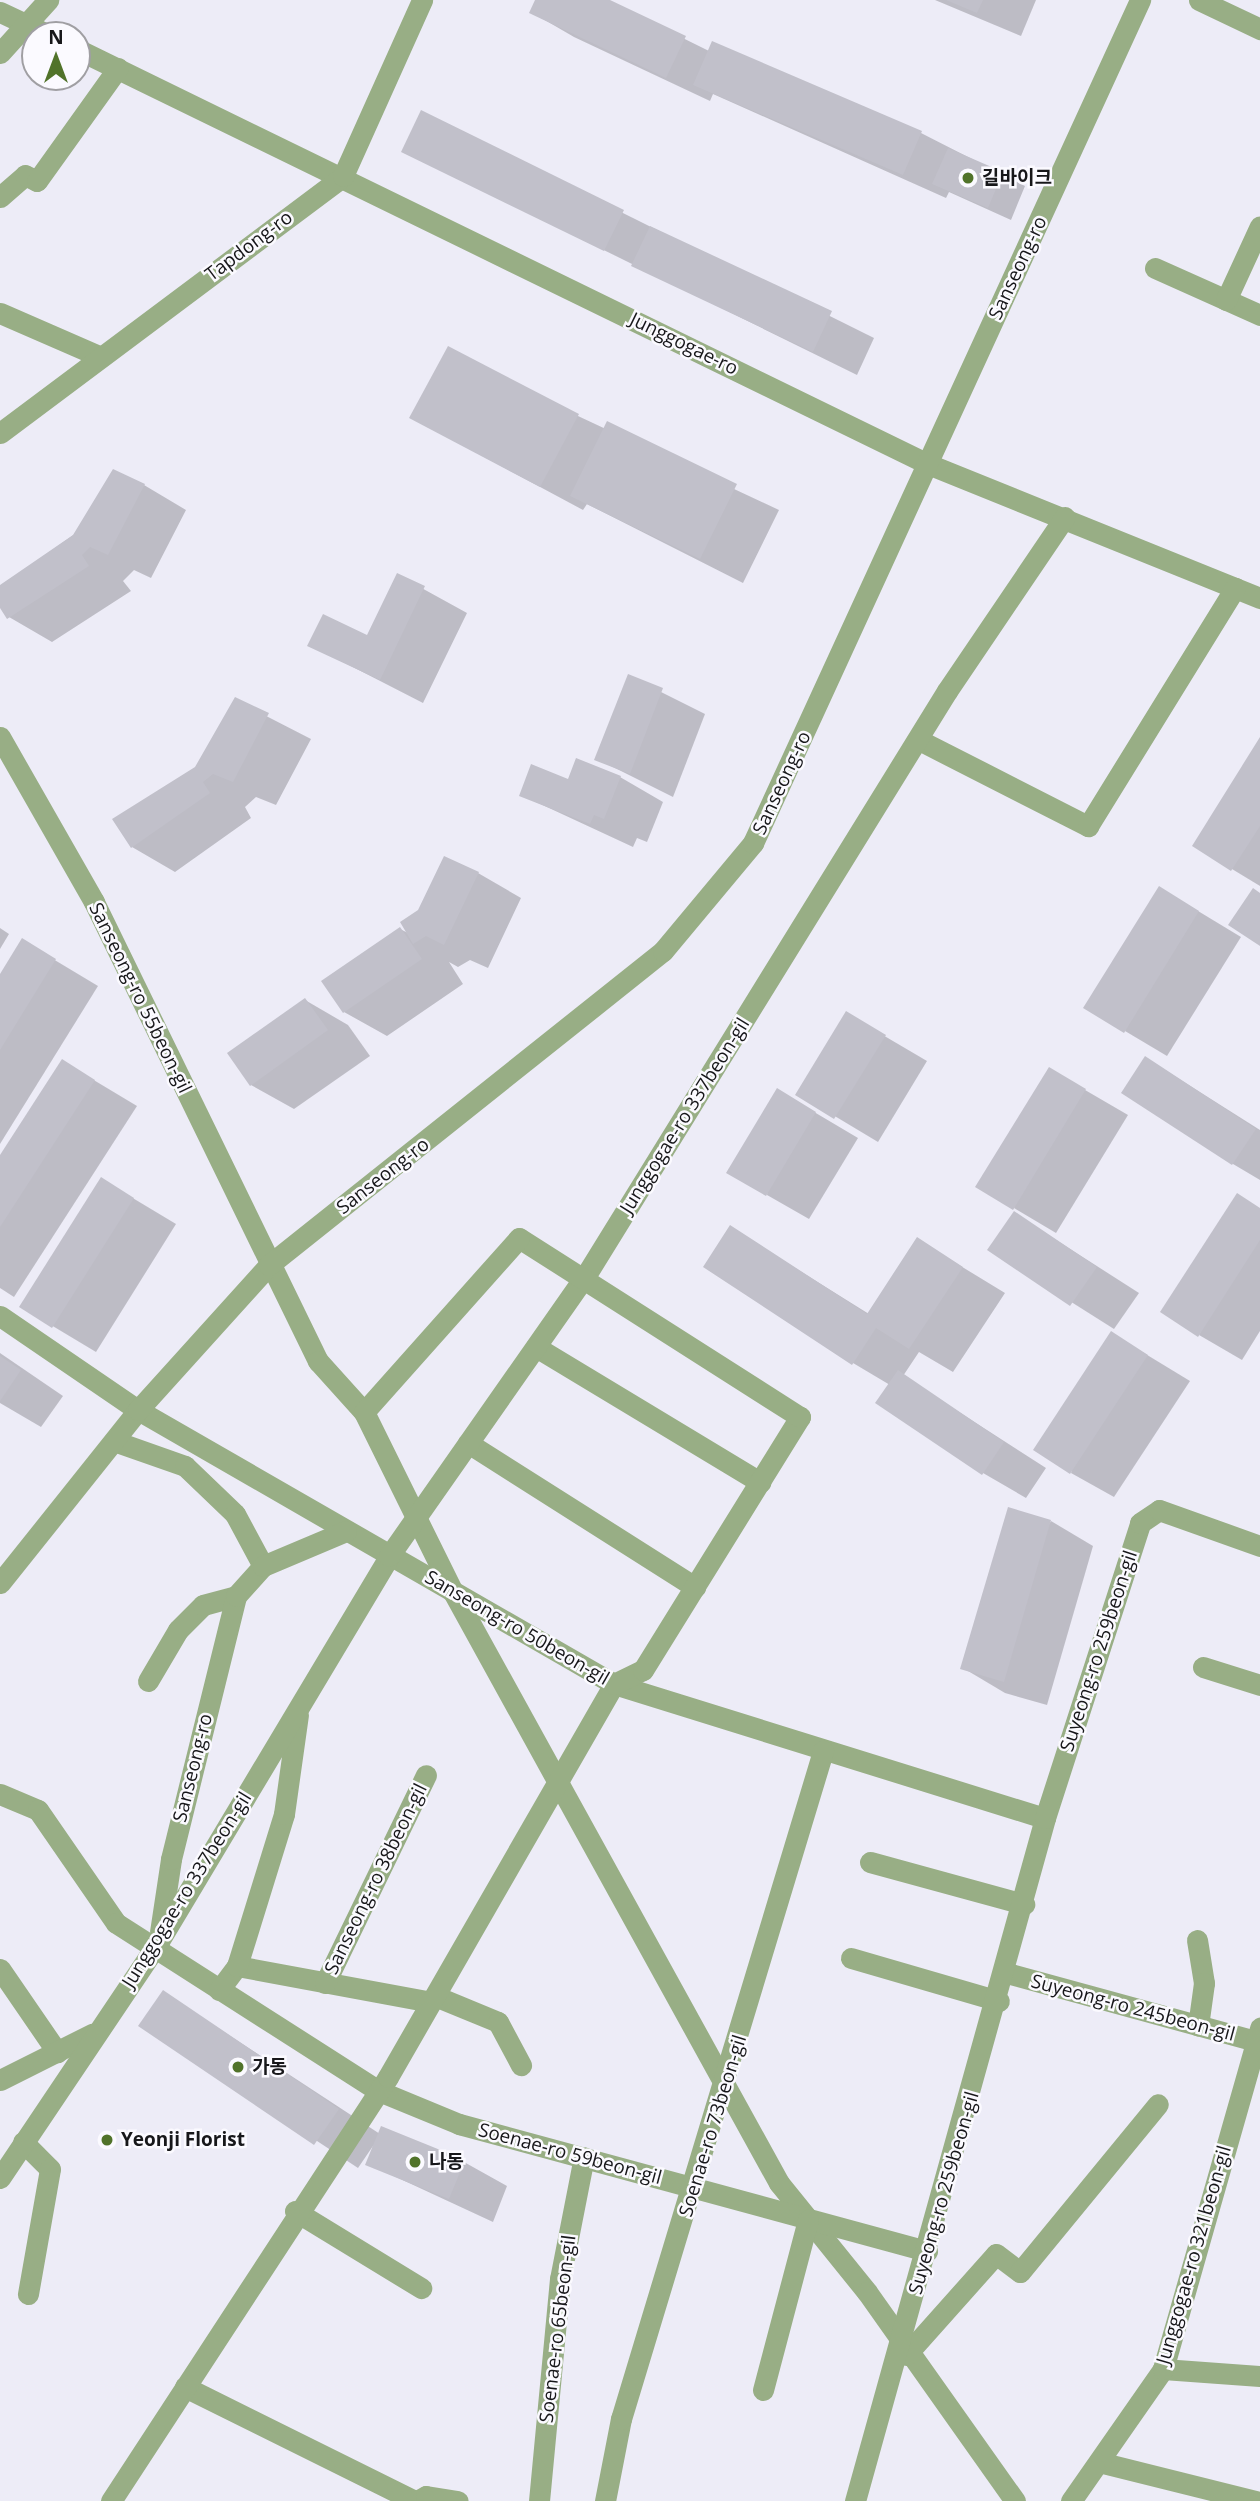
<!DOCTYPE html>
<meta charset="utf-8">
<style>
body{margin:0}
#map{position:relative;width:1260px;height:2501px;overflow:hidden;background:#edecf7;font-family:"Open Sans","Noto Sans KR",sans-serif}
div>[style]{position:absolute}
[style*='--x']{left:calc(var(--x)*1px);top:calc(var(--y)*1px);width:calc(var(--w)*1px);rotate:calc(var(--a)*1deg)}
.shadow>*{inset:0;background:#0003}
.building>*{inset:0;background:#c1c0ca}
.minor>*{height:21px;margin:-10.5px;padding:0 10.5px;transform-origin:10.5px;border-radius:10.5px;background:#98ae85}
.dots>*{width:19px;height:19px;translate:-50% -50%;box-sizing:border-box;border:4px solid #fbfaff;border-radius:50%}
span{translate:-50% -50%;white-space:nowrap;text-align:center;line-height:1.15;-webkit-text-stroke:5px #fbfaff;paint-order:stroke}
.poi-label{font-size:19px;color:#17171a;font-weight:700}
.left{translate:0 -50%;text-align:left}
.street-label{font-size:19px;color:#17171a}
.north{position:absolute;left:21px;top:21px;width:70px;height:70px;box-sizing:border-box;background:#fbfaff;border:2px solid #a09fa3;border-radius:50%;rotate:0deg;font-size:19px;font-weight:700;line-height:28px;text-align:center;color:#17171a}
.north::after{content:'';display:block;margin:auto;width:24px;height:32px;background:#51732a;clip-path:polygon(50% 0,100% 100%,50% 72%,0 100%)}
</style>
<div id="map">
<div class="shadow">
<div style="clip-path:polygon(537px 0,606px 0,709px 51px,921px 133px,1025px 186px,1011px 220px,949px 192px,946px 198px,713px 94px,710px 101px,574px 37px,531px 12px)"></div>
<div style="clip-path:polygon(935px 0,1036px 0,1021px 36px)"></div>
<div style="clip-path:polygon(422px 113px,874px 338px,857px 375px,403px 151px)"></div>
<div style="clip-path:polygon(578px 416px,779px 510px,743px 583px,587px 504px,583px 510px,412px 418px)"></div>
<div style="clip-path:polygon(144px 485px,186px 510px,151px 578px,134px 570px,123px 581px,131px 591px,52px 642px,9px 617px,0 605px,0 587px)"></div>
<div style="clip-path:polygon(398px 575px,467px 613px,423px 703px,310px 645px,368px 637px)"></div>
<div style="clip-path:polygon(629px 676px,705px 714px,673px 797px,597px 759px)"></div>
<div style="clip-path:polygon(235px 700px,311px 739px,276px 805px,256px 797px,245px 807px,251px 818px,175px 872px,132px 847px,197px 768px)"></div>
<div style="clip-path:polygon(1260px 740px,1260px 886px,1194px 846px)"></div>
<div style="clip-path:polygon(620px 777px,663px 802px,647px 842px,637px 838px,633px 847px,521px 795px,569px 781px)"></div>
<div style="clip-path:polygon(478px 873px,521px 898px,488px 968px,470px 960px,458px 967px,449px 962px,463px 984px,387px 1036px,344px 1012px,400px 929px,410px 934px)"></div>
<div style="clip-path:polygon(1160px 888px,1241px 937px,1167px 1056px,1125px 1031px)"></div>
<div style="clip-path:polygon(0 928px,9px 934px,0 949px)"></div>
<div style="clip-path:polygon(23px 941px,98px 986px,0 1144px,0 977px)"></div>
<div style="clip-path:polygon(305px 1000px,348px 1025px,370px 1056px,294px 1109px,251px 1085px)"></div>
<div style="clip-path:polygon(847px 1014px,927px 1061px,878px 1142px,798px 1094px)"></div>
<div style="clip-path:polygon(1146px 1058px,1260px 1130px,1260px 1180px,1233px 1164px)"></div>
<div style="clip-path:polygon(62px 1061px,137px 1106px,14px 1297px,0 1288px,0 1158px)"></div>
<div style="clip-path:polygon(1049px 1069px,1128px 1115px,1056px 1233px,1014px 1208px)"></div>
<div style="clip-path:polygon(777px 1090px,858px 1138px,809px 1219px,767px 1195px)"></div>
<div style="clip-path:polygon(101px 1179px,176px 1224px,96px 1352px,21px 1307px)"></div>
<div style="clip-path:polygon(1260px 1209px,1260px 1331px,1242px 1360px,1199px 1335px)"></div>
<div style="clip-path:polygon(1014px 1213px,1139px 1293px,1114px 1329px,989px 1250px)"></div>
<div style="clip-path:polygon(731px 1228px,869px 1314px,918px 1240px,1005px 1293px,953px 1372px,919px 1352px,903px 1376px,1046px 1468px,1026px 1498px,983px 1473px,890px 1385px,853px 1363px)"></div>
<div style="clip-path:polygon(1111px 1333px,1190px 1381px,1114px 1497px,1071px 1473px)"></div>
<div style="clip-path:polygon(0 1353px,63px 1396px,41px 1427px,0 1403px)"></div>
<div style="clip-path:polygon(1051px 1521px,1093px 1546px,1047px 1705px,1005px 1693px,963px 1668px)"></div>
<div style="clip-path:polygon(163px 1992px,380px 2134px,464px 2162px,507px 2186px,493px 2222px,368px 2164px,373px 2146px,358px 2168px,141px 2025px)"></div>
</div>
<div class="building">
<div style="clip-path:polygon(535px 0,610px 0,686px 36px,666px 78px,529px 13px)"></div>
<div style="clip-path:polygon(946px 0,983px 0,977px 13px)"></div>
<div style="clip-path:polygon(712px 41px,922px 131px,903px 175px,693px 85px)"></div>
<div style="clip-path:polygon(421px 110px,624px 210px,604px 251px,401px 152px)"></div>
<div style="clip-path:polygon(948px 148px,1003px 172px,988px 208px,932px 184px)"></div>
<div style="clip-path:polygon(650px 226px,832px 311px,813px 352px,631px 266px)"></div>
<div style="clip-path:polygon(448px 346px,579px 414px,540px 487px,409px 418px)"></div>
<div style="clip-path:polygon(607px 421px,737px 484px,700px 559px,570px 496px)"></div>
<div style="clip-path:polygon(113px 469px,145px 484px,108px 555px,90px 547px,82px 555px,89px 566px,7px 619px,0 608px,0 585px,73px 535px)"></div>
<div style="clip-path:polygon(397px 573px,425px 586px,380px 680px,307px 646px,323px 614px,367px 635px)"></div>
<div style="clip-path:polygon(628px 674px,663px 688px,630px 774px,594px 760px)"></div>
<div style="clip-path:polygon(235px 697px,269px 713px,233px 782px,213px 774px,203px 782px,210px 793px,131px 848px,112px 819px,195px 767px)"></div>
<div style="clip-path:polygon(1260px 737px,1260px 826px,1231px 871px,1192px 846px)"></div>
<div style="clip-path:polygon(576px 758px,621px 776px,604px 819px,594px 815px,590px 824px,519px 796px,531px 764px,568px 779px)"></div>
<div style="clip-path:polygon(444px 856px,479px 872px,444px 945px,426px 936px,413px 944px,400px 922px,418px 910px)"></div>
<div style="clip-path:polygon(1159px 886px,1199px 911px,1124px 1033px,1083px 1008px)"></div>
<div style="clip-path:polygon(1253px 888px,1260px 893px,1260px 946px,1228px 925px)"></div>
<div style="clip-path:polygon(400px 927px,422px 959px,343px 1013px,321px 981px)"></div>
<div style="clip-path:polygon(22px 938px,56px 959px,0 1050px,0 974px)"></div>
<div style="clip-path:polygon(305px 998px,328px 1030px,250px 1086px,227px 1053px)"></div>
<div style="clip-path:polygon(846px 1011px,886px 1035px,834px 1119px,795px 1095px)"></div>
<div style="clip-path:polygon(1145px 1056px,1256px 1129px,1232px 1165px,1121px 1093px)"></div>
<div style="clip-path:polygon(62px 1059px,95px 1080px,0 1227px,0 1155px)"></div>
<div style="clip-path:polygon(1049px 1067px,1086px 1089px,1013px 1210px,975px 1187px)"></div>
<div style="clip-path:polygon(777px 1088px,816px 1112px,766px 1196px,726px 1173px)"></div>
<div style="clip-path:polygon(101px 1177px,134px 1198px,52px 1328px,19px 1307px)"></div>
<div style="clip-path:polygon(1237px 1193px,1260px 1208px,1260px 1240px,1198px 1337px,1160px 1312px)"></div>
<div style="clip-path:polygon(1014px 1211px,1097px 1267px,1070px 1306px,987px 1250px)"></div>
<div style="clip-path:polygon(730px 1225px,867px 1314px,917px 1237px,963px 1267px,909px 1349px,876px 1328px,852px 1365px,703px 1267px)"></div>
<div style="clip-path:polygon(1111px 1331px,1148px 1355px,1070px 1474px,1033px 1450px)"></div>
<div style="clip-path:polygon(0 1356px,21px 1370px,0 1401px)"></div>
<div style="clip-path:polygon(898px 1370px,1004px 1442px,982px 1475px,875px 1403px)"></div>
<div style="clip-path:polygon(1008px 1507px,1051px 1520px,1004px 1682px,960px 1669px)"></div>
<div style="clip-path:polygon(163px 1990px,339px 2109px,314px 2145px,138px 2026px)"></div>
<div style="clip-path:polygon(381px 2126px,465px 2160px,449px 2199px,365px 2165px)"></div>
</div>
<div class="minor">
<div style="--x:1199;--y:0;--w:68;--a:25.4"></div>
<div style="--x:0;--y:12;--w:54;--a:25.1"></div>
<div style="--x:77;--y:49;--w:947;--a:26"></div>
<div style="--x:928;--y:464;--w:358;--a:22"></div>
<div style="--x:0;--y:53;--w:72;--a:-47.8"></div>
<div style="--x:0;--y:197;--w:33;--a:-41"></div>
<div style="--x:25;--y:175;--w:13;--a:27"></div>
<div style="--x:37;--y:181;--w:139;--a:-54.4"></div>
<div style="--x:1155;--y:268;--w:115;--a:24.1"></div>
<div style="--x:1226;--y:300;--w:81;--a:-65.3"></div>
<div style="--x:0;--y:313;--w:110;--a:23.5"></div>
<div style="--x:0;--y:433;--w:429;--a:-36.8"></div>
<div style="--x:343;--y:176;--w:193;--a:-65.8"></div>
<div style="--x:0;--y:737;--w:190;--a:60.3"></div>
<div style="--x:94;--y:902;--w:511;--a:63.99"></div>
<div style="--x:318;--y:1361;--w:69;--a:48"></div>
<div style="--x:364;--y:1412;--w:201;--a:63.7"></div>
<div style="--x:453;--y:1592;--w:675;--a:61.12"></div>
<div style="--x:779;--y:2183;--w:140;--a:51.1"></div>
<div style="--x:867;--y:2292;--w:256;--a:54.7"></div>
<div style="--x:919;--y:740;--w:190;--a:27"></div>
<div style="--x:1088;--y:826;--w:280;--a:-58.3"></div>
<div style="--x:0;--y:1316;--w:167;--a:34.3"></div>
<div style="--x:138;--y:1410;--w:549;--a:29.93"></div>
<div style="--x:614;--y:1684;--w:451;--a:17.3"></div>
<div style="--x:536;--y:1347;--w:262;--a:31.1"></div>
<div style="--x:114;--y:1441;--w:75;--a:19.4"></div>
<div style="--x:185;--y:1466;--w:69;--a:43.8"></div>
<div style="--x:235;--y:1514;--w:59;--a:61.7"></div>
<div style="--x:468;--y:1443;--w:269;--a:32.4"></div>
<div style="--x:0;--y:1583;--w:221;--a:-51.4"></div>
<div style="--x:138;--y:1410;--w:195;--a:-47.9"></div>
<div style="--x:269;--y:1265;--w:504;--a:-38.55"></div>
<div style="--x:663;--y:951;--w:141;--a:-50.2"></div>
<div style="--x:753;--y:843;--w:928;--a:-65.34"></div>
<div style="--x:1203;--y:1667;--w:60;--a:17.5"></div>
<div style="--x:148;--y:1681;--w:59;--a:-59.5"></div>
<div style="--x:178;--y:1630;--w:35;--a:-45"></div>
<div style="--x:203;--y:1605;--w:34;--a:-15"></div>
<div style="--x:0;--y:1794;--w:41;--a:22.8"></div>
<div style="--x:38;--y:1810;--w:137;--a:55.4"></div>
<div style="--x:116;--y:1923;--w:312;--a:32.6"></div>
<div style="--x:379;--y:2091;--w:87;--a:22.4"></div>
<div style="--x:459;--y:2124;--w:485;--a:15.2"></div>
<div style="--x:870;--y:1862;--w:160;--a:15.3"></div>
<div style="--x:160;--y:1932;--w:74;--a:-81.4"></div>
<div style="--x:171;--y:1859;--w:271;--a:-76.1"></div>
<div style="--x:236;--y:1596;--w:40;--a:-48"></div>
<div style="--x:263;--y:1566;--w:90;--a:-22.9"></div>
<div style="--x:1197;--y:1940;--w:44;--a:80.8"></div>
<div style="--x:1204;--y:1983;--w:43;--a:97.9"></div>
<div style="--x:851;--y:1958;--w:154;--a:16.2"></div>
<div style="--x:237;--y:1966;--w:197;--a:10.5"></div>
<div style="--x:0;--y:1969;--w:101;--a:55.5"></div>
<div style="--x:1007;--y:1973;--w:262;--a:15.3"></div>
<div style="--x:325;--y:1983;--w:231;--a:-64.1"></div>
<div style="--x:219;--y:1990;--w:30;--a:-53"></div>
<div style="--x:237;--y:1966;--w:159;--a:-72.8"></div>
<div style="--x:284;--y:1814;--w:100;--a:-82"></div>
<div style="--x:435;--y:1996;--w:68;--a:22.4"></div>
<div style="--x:498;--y:2022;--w:49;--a:61.9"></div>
<div style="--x:0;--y:2080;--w:103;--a:-26.6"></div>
<div style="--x:23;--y:2142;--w:38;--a:45"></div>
<div style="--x:50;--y:2169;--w:127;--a:100"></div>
<div style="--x:0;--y:2178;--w:285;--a:-56.1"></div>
<div style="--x:159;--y:1941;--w:448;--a:-59.1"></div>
<div style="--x:389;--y:1556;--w:343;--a:-55"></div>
<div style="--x:586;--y:1275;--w:687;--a:-58.28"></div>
<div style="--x:947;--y:691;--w:210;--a:-55.9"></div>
<div style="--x:295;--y:2211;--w:148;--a:31.4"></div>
<div style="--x:906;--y:2355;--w:135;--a:-48.3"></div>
<div style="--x:996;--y:2254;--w:30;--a:37"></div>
<div style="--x:1020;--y:2272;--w:217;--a:-50.6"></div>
<div style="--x:1163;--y:2369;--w:97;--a:4.1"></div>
<div style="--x:185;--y:2387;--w:257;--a:26.4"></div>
<div style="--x:763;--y:2390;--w:176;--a:-75.2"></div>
<div style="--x:1099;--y:2462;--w:162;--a:14"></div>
<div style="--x:111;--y:2501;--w:506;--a:-56.84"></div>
<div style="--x:388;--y:2077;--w:453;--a:-60.1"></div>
<div style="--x:614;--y:1684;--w:32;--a:-26"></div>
<div style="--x:643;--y:1670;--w:298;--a:-58.2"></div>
<div style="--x:800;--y:1417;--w:333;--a:-147.5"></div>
<div style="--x:519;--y:1238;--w:233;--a:131.7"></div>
<div style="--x:417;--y:2501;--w:10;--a:-29"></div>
<div style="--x:426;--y:2496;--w:32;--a:9"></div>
<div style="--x:539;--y:2501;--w:223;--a:-84.6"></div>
<div style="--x:560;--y:2279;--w:124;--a:-78.9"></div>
<div style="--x:605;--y:2501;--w:84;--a:-79"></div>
<div style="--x:621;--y:2419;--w:698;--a:-73.17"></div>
<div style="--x:855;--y:2501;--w:709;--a:-74.45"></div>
<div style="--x:1045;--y:1818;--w:310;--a:-72.1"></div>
<div style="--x:1140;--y:1523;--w:23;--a:-34"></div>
<div style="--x:1159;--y:1510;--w:107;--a:19.6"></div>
<div style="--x:1071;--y:2501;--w:161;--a:-55.1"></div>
<div style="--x:1163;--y:2369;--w:355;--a:-74.1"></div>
</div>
<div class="dots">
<div style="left:968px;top:178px;background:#51732a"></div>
<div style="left:238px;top:2067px;background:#51732a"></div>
<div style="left:107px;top:2140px;background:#51732a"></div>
<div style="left:415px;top:2162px;background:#51732a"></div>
</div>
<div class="poi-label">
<span class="left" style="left:982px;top:178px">길바이크</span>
<span class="left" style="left:252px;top:2067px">가동</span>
<span class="left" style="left:121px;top:2140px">Yeonji Florist</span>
<span class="left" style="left:429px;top:2162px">나동</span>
</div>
<div class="street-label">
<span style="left:249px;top:246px;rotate:-37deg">Tapdong-ro</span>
<span style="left:1018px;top:268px;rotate:-65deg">Sanseong-ro</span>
<span style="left:684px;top:344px;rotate:26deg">Junggogae-ro</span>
<span style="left:782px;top:783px;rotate:-65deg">Sanseong-ro</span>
<span style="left:140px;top:998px;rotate:64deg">Sanseong-ro 55beon-gil</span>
<span style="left:685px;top:1116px;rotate:-58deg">Junggogae-ro 337beon-gil</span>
<span style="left:383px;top:1176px;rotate:-38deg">Sanseong-ro</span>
<span style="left:517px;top:1628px;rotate:30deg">Sanseong-ro 50beon-gil</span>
<span style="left:1099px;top:1651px;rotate:-72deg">Suyeong-ro 259beon-gil</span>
<span style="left:193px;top:1768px;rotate:-76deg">Sanseong-ro</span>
<span style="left:376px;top:1879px;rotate:-64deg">Sanseong-ro 38beon-gil</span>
<span style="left:187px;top:1890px;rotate:-58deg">Junggogae-ro 337beon-gil</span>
<span style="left:1133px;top:2008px;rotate:15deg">Suyeong-ro 245beon-gil</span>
<span style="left:713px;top:2126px;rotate:-73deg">Soenae-ro 73beon-gil</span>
<span style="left:570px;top:2154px;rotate:15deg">Soenae-ro 59beon-gil</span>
<span style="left:944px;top:2193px;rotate:-74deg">Suyeong-ro 259beon-gil</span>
<span style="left:1194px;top:2255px;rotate:-74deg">Junggogae-ro 321beon-gil</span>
<span style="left:558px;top:2329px;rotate:-83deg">Soenae-ro 65beon-gil</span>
</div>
<div class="north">N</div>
</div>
